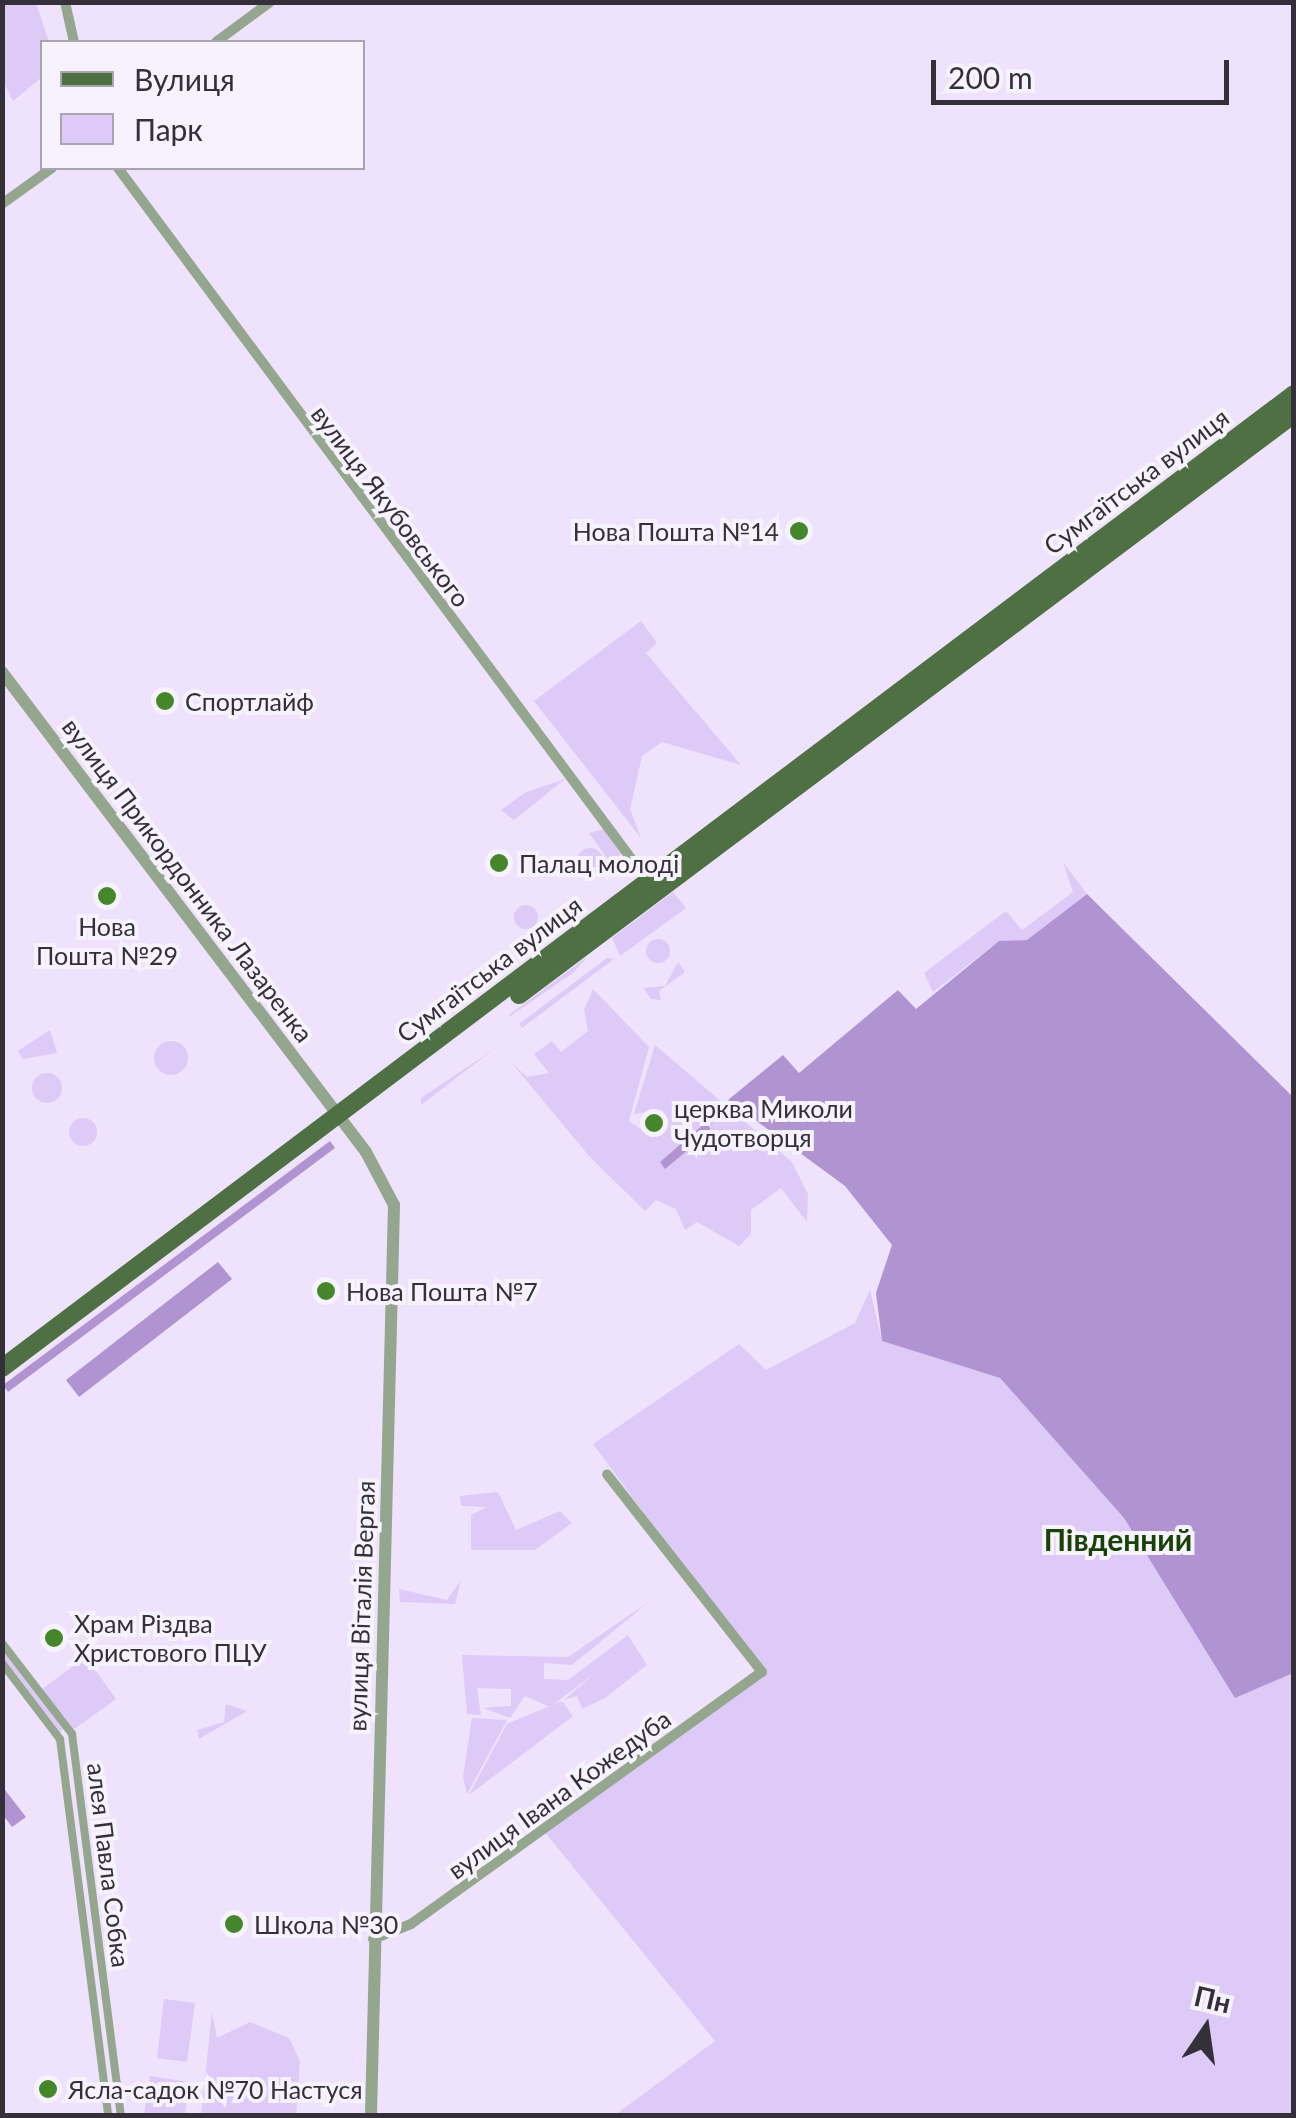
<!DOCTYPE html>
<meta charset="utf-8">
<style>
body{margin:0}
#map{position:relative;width:1296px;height:2118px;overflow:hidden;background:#eee2fc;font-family:Lato,sans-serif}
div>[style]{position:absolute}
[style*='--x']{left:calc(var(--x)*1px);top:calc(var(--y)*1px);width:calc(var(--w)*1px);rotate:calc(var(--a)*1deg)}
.green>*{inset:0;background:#decaf7}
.round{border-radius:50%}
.forest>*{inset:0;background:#b094d2}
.pedestrian>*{height:8px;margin:-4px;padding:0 4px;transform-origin:4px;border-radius:4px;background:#94a78e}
.minor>*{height:10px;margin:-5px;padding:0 5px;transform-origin:5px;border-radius:5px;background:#94a78e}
.tertiary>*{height:12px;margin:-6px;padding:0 6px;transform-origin:6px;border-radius:6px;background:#94a78e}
.primary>*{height:18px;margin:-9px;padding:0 9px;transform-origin:9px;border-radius:9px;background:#4f7043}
.dots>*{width:28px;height:28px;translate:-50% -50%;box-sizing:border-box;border:5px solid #f7f3fe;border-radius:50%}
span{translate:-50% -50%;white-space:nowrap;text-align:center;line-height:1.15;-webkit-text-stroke:8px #f7f3fe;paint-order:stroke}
.street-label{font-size:25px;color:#342f39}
.poi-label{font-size:25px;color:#342f39}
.right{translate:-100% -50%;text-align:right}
.left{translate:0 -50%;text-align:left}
.quarter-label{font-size:30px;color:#184203;font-weight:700}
.frame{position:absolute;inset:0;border:5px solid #342f39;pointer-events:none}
.legend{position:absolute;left:40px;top:40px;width:325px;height:130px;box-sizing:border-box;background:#f7f3fe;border:2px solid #a9a5af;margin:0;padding:12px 18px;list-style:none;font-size:30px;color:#342f39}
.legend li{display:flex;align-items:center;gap:20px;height:50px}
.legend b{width:50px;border:2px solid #a9a5af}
.north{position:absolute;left:1156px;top:1978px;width:100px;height:100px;-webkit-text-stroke:8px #f7f3fe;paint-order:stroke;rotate:13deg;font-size:28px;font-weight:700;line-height:40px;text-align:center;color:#342f39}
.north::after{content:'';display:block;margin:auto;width:35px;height:45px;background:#342f39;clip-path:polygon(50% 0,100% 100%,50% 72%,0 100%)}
.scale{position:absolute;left:931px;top:60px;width:298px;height:45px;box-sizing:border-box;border:5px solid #342f39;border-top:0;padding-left:12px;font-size:30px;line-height:35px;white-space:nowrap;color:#342f39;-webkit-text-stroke:8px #f7f3fe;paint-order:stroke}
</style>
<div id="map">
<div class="green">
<div style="clip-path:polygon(3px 2px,36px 3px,49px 42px,42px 77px,13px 101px,3px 80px)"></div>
<div style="clip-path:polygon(641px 621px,657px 643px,646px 653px,741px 765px,662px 742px,642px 756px,630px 809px,641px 838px,534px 701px)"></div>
<div style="clip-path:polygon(565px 779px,514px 820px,501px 810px,526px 792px)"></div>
<div style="clip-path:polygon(604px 829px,621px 854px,610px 862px,589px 833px)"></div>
<div class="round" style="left:577px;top:848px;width:26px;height:26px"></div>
<div style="clip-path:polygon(1063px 862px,1087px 894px,1027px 940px,999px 941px,933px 992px,924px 973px,1006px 911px,1022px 930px,1073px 892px)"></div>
<div style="clip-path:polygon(673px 892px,686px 908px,620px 956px,612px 938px)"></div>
<div class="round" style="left:514px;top:905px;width:24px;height:24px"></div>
<div class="round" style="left:646px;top:939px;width:24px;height:24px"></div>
<div style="clip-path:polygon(588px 956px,573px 973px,509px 1017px,509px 1015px)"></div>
<div style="clip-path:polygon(607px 958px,614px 959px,522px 1028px,519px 1024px)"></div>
<div style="clip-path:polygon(678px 962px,685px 972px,659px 991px,661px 1000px,651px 999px,643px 988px,665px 986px)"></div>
<div style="clip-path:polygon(593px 989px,649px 1047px,629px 1121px,652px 1137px,668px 1126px,662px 1110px,634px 1114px,655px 1045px,792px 1162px,808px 1194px,807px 1222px,781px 1188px,751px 1210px,751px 1234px,739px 1246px,697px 1222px,685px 1230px,676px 1209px,656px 1200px,645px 1211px,589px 1156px,511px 1062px,527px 1077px,549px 1073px,534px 1054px,552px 1041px,561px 1052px,588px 1031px,584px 1010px)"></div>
<div style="clip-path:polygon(50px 1030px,57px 1053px,23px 1059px,18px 1051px)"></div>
<div class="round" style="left:154px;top:1041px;width:34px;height:34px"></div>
<div style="clip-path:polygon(494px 1049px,421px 1105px,421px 1098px)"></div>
<div class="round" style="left:32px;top:1073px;width:30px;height:30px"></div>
<div class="round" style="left:69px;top:1118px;width:28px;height:28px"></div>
<div style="clip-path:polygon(870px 1290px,882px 1341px,1000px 1378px,1124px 1518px,1235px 1697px,1293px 1673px,1293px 2115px,615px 2115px,715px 2041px,543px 1830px,762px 1672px,593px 1444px,739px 1344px,766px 1370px,855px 1323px)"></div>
<div style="clip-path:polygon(498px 1492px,516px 1530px,560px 1511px,572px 1523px,535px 1550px,471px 1550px,471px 1515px,487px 1507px,461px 1506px,460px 1496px)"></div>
<div style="clip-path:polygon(461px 1580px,455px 1604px,400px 1602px,399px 1589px,447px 1600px)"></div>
<div style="clip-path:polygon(650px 1601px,572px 1665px,544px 1663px,544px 1679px,568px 1680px,628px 1635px,647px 1665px,605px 1698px,582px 1709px,577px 1696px,564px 1700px,595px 1673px,550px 1707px,525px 1696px,510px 1718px,483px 1708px,511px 1706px,511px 1689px,477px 1688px,481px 1715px,467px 1714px,462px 1655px,568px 1657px)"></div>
<div style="clip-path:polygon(3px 1648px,63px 1728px,60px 1733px,3px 1658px)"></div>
<div style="clip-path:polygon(86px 1657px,116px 1699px,73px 1730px,42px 1689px)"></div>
<div style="clip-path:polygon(562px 1701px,573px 1716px,469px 1795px,507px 1724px)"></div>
<div style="clip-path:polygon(226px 1704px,247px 1711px,199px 1739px,197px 1730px,224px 1722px)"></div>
<div style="clip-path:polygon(472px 1718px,507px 1720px,467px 1794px,463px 1777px)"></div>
<div style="clip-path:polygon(164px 1999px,195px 2003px,187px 2062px,157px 2058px)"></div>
<div style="clip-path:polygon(212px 2013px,217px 2038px,250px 2022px,289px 2038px,300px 2061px,296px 2115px,201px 2115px)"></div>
<div style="clip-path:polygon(150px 2076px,189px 2082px,185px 2115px,144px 2115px)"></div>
</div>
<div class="forest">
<div style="clip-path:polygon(1087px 894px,1293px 1097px,1293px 1673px,1235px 1698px,1124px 1518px,1000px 1378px,882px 1341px,876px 1293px,892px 1245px,845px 1186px,728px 1100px,783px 1055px,799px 1073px,898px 990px,916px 1009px,999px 941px,1027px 940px)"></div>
<div style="clip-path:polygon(703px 1114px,711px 1131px,665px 1169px,660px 1162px,704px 1124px)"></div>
<div style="clip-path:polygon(330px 1141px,335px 1148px,8px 1392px,3px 1385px)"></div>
<div style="clip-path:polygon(218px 1262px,232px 1279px,79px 1397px,66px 1380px)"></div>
<div style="clip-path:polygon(2px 1786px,26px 1817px,12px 1827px,3px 1815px)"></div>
</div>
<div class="pedestrian">
<div style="--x:2;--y:1643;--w:115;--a:52.4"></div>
<div style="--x:72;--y:1734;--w:385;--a:82.7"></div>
<div style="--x:2;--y:1663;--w:96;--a:52.7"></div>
<div style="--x:60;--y:1739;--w:380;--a:82.7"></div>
</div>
<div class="minor">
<div style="--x:65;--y:2;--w:41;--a:77.3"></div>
<div style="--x:216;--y:42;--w:67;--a:-36.5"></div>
<div style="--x:118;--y:168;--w:868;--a:53.38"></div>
<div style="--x:2;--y:204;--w:62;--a:-35.8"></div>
<div style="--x:373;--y:1939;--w:41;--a:-21.5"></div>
<div style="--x:411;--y:1924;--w:432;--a:-35.7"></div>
<div style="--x:762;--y:1672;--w:251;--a:-128.1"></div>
</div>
<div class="tertiary">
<div style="--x:2;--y:672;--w:602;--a:52.83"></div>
<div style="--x:366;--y:1152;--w:60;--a:62.2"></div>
<div style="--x:394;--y:1205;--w:911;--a:91.45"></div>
</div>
<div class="primary">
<div style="--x:519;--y:995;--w:969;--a:-36.86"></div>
<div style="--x:2;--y:1368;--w:1618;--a:-37.01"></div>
</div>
<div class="dots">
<div style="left:799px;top:531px;background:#448629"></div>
<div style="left:165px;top:701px;background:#448629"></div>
<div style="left:499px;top:863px;background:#448629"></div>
<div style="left:107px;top:896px;background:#448629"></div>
<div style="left:654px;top:1123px;background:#448629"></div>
<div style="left:326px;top:1291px;background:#448629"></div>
<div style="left:54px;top:1638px;background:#448629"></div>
<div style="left:234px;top:1924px;background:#448629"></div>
<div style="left:48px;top:2089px;background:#448629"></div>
</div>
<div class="street-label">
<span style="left:1136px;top:481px;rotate:-37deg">Сумгаїтська вулиця</span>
<span style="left:391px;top:506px;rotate:53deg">вулиця Якубовського</span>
<span style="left:188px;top:880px;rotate:53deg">вулиця Прикордонника Лазаренка</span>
<span style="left:489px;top:969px;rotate:-37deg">Сумгаїтська вулиця</span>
<span style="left:361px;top:1606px;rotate:-88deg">вулиця Віталія Вергая</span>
<span style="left:559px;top:1794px;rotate:-36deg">вулиця Івана Кожедуба</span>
<span style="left:109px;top:1865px;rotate:83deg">алея Павла Собка</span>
</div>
<div class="poi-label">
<span class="right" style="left:779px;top:531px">Нова Пошта №14</span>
<span class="left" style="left:185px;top:701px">Спортлайф</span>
<span class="left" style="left:519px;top:863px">Палац молоді</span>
<span style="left:107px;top:941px">Нова<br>Пошта №29</span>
<span class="left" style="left:674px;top:1123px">церква Миколи<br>Чудотворця</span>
<span class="left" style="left:346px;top:1291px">Нова Пошта №7</span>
<span class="left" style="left:74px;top:1638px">Храм Різдва<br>Христового ПЦУ</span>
<span class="left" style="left:254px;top:1924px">Школа №30</span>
<span class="left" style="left:68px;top:2089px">Ясла-садок №70 Настуся</span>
</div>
<div class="quarter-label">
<span style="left:1118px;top:1539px">Південний</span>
</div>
<div class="frame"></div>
<ul class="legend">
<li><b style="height:12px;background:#4f7043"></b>Вулиця</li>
<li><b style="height:28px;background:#decaf7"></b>Парк</li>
</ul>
<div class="north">Пн</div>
<div class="scale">200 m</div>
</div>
